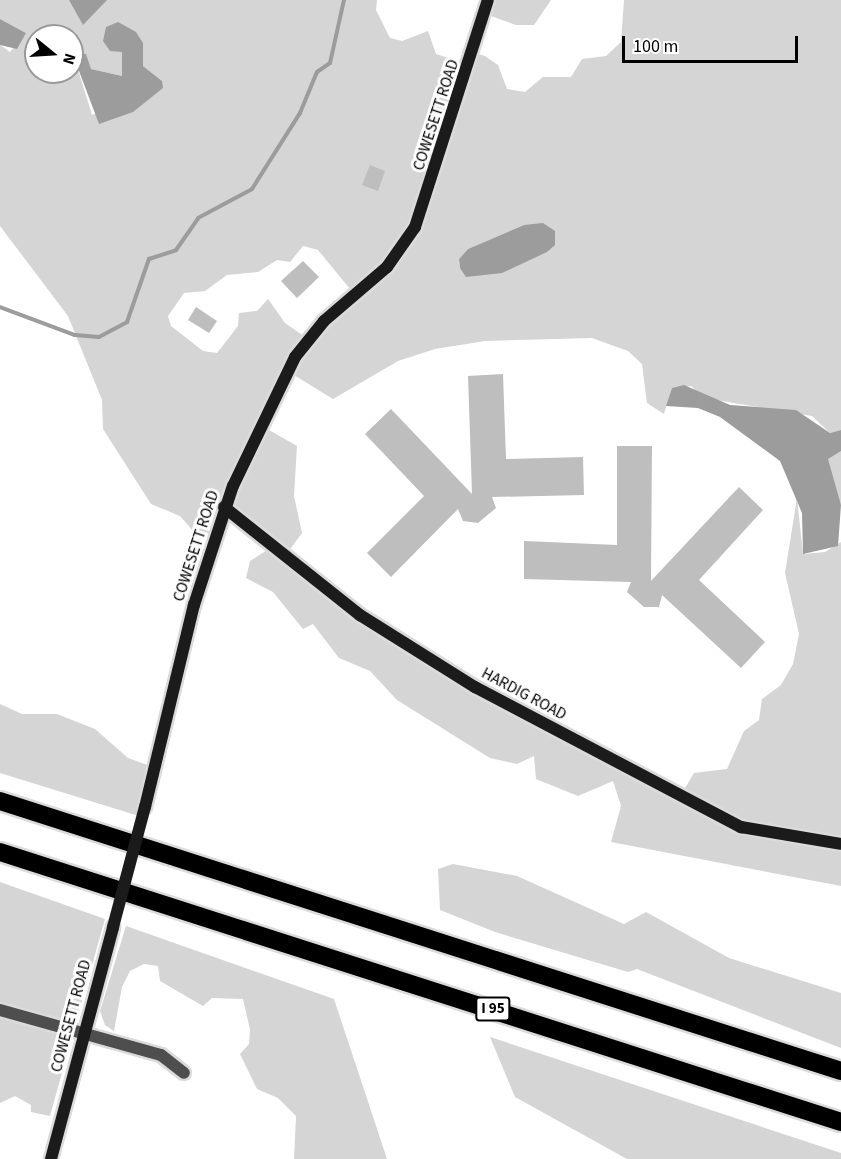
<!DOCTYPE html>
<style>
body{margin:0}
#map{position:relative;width:841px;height:1159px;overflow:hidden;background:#fff;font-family:"Source Sans 3",sans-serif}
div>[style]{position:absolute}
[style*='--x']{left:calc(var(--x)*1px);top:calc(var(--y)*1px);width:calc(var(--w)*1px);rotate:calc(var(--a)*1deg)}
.green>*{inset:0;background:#d5d5d5}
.water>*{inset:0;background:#9c9c9c}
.stream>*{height:4px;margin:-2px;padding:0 2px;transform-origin:2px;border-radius:2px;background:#9c9c9c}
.building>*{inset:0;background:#bebebe}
.roads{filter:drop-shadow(2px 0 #dbdbdb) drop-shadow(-2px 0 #dbdbdb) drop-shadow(0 2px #dbdbdb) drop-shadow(0 -2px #dbdbdb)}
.street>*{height:12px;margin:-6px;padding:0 6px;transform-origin:6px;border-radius:6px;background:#4e4e4e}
.secondary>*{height:12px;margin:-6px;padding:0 6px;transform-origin:6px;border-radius:6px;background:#1b1b1b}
.highway>*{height:18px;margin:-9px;padding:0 9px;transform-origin:9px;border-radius:9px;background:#000}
.secondary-bridge>*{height:12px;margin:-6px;padding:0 6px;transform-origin:6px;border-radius:6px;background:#1b1b1b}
span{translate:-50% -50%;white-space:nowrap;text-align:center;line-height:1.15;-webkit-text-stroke:6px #fff;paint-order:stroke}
.shield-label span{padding:2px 4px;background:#fff;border:2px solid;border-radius:4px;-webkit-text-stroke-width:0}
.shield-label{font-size:15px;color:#000;font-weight:700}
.street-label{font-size:16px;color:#000}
.north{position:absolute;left:24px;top:24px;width:60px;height:60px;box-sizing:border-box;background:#fff;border:2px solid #999;border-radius:50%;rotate:108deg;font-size:16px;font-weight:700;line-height:24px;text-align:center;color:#000}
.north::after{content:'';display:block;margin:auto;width:21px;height:27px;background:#000;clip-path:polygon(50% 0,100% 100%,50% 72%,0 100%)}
.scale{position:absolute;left:622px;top:36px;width:176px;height:27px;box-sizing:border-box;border:3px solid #000;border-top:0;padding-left:8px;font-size:18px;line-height:21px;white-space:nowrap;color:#000;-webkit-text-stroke:4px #fff;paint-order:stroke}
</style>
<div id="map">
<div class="green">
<div style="clip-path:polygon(evenodd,0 0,69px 0,76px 7px,107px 0,377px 0,376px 10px,390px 38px,402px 41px,428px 31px,436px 54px,469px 65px,475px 53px,485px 56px,498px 65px,507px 89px,525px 92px,543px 77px,571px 77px,582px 59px,606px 56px,621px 42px,624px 0,841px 0,841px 430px,830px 433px,812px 416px,704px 398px,691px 386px,672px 388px,664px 414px,647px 403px,642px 364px,628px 351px,592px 338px,485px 341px,435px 349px,398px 361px,333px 399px,289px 372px,262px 426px,297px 446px,294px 496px,302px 533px,286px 555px,413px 651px,681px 795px,694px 773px,727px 769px,744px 731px,759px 720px,762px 699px,781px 685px,793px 664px,799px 634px,785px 573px,797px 498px,803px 554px,825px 552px,841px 542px,841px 886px,611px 842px,621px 806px,613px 781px,578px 796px,536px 779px,534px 756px,517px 764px,490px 758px,397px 700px,370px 671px,339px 658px,313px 624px,303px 629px,273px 592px,246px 578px,250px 561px,272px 547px,233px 514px,222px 517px,215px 537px,194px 532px,180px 516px,151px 504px,103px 429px,102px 400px,68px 316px,0 226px,0 45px,10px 52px,26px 33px,0 19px,0 0,36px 36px,72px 36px,72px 72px,36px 72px,36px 36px,0 0,142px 44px,143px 66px,162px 81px,92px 115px,76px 63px,80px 54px,91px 69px,122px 76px,122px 52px,142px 44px,0 0,524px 225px,460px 268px,459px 259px,468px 249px,524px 225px,0 0,303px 246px,318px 250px,355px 295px,308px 339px,285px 323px,268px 299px,257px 311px,239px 313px,238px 326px,217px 353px,203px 351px,171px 326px,168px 316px,184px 293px,205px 291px,227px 275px,258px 272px,277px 260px,290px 262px,303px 246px)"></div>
<div style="clip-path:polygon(489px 0,551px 0,534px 25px,516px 25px,485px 14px)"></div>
<div style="clip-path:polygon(836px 451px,841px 451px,841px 505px,828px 473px,828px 459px)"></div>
<div style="clip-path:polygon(0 704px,22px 714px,57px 714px,95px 729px,128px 758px,153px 767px,139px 816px,0 773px)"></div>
<div style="clip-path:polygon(453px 864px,517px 876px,624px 924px,646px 912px,729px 958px,841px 993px,841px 1048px,637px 969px,628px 972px,495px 932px,440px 910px,438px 869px)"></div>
<div style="clip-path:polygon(0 882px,105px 919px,50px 1116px,31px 1112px,31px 1105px,15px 1096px,0 1103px)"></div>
<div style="clip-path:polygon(126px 926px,334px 999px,387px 1159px,294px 1159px,296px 1116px,278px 1098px,257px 1089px,240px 1054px,249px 1044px,250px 1030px,243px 999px,212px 998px,203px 1006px,160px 981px,158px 966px,144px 964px,130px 971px,122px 987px,114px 1031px,105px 1025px,100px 1011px)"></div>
<div style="clip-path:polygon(490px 1037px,841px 1153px,841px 1159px,627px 1159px,515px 1097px)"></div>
</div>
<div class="water">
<div style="clip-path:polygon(69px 0,107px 0,83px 25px)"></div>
<div style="clip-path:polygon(0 19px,26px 33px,17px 49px,0 45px)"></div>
<div style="clip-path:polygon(118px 22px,136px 32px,143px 43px,143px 66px,162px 81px,163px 88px,133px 112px,99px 124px,76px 63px,80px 54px,86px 54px,91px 69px,122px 76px,122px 52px,110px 51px,103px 41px,106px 27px)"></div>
<div style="clip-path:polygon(543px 223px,555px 231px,555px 245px,547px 252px,502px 273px,466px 277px,460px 268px,459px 259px,468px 249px,524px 225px)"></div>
<div style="clip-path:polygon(684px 385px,730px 405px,796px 410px,830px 433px,841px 430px,841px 451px,828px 459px,841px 505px,838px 546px,803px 554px,802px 513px,780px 461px,720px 417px,698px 408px,666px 406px,672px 388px)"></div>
</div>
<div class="stream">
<div style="--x:0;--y:307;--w:80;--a:20.5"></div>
<div style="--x:75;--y:335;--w:24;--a:5"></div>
<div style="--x:99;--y:337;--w:32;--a:-28"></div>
<div style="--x:127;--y:322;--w:67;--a:-70.8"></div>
<div style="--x:149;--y:259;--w:28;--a:-18"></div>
<div style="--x:176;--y:250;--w:39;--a:-55"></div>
<div style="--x:198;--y:218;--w:61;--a:-28.2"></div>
<div style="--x:252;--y:189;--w:90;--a:-57.7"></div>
<div style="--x:300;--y:113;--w:44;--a:-67.5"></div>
<div style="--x:317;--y:72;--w:16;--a:-35"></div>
<div style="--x:330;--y:63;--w:65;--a:-77.5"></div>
</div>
<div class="building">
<div style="clip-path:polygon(370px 165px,385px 171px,378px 191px,362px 185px)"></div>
<div style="clip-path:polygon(303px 261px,319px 277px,297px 298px,281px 281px)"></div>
<div style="clip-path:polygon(196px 307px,217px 321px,209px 333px,188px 320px)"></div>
<div style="clip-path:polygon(503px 374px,506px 459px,583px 457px,584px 495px,492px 497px,496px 508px,478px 523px,463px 521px,458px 509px,391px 577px,367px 553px,424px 496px,365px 434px,391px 409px,472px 494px,468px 376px)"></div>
<div style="clip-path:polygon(617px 446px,652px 446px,651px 581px,739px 487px,763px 510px,699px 580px,765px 642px,741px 668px,662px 595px,659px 607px,644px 607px,627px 592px,631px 582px,524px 579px,524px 541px,617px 545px)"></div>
</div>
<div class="roads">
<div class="street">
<div style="--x:0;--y:1010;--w:167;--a:15.6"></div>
<div style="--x:161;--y:1055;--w:29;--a:38"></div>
</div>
<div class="secondary">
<div style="--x:224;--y:507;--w:174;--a:38.5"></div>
<div style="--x:360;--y:615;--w:136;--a:32.1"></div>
<div style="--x:475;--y:687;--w:301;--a:27.8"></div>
<div style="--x:741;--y:827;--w:101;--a:9.6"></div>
<div style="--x:145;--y:807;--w:208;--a:-76.4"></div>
<div style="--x:194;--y:605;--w:125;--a:-71.9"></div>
<div style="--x:233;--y:486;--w:143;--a:-64.3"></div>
<div style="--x:295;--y:357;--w:46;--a:-51.1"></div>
<div style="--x:324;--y:321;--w:83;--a:-40.6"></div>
<div style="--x:387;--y:267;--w:49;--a:-55"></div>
<div style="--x:415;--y:227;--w:238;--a:-72.2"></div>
<div style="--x:51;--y:1159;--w:240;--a:-75"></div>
</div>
<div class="highway">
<div style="--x:0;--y:801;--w:883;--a:17.8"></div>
<div style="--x:0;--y:852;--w:883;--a:17.8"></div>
</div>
</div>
<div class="secondary-bridge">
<div style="--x:113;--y:927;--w:124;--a:-75.1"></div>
</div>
<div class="shield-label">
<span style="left:493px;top:1009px">I 95</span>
</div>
<div class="street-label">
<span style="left:436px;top:115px;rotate:-72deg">COWESETT ROAD</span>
<span style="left:196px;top:546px;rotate:-72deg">COWESETT ROAD</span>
<span style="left:524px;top:694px;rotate:28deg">HARDIG ROAD</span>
<span style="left:71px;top:1016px;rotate:-75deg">COWESETT ROAD</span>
</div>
<div class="north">N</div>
<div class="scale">100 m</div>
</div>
